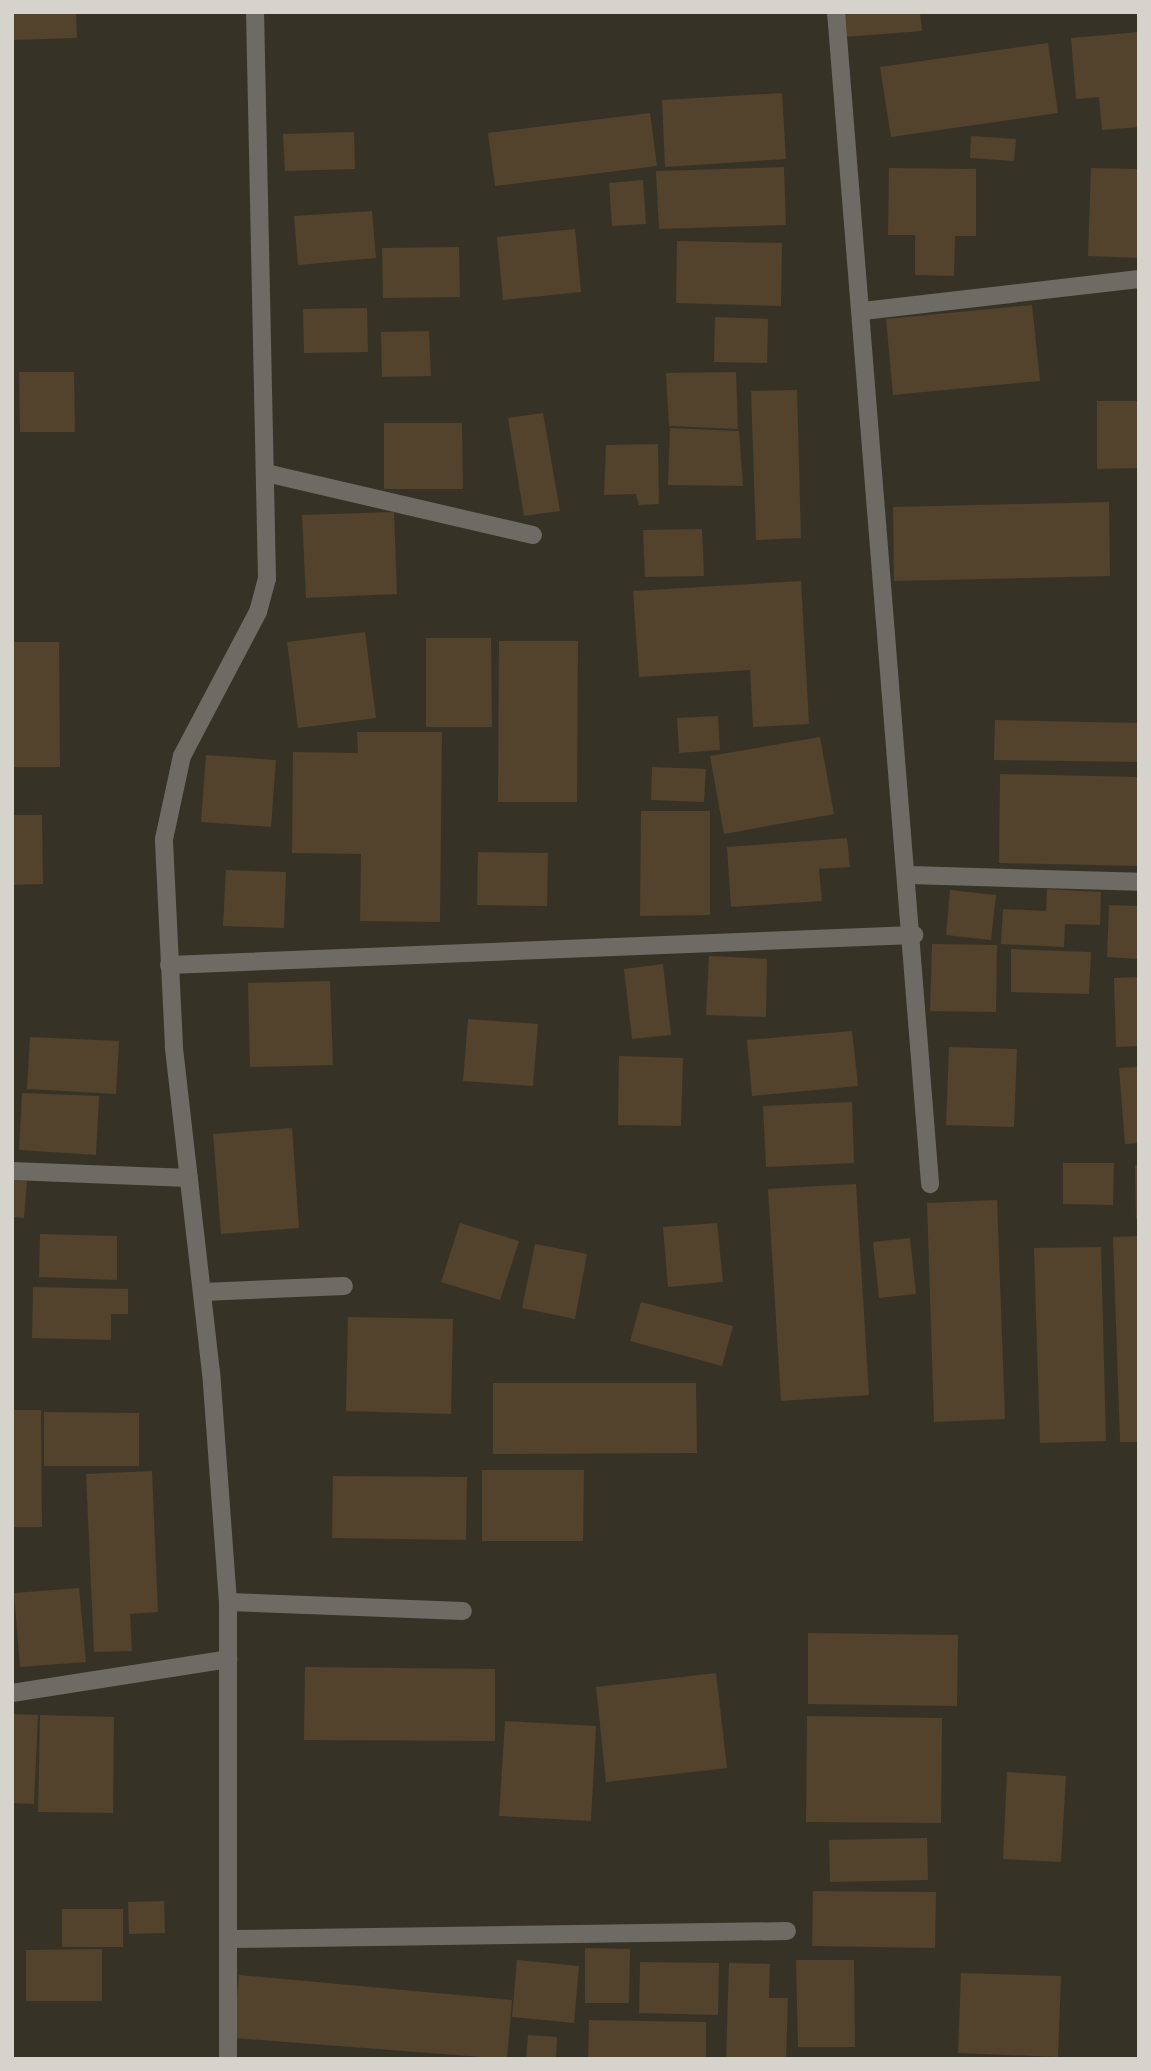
<!DOCTYPE html>
<style>
body{margin:0}
#map{position:relative;width:1151px;height:2071px;overflow:hidden;background:#363326;font-family:"Public Sans",sans-serif}
div>[style]{position:absolute}
[style*='--x']{left:calc(var(--x)*1px);top:calc(var(--y)*1px);width:calc(var(--w)*1px);rotate:calc(var(--a)*1deg)}
.building>*{inset:0;background:#53422c}
.minor>*{height:18px;margin:-9px;padding:0 9px;transform-origin:9px;border-radius:9px;background:#6e6b65}
span{translate:-50% -50%;white-space:nowrap;text-align:center;line-height:1.15;-webkit-text-stroke:7px #363326;paint-order:stroke}
.frame{position:absolute;inset:0;border:14px solid #d5d3cb;pointer-events:none}
</style>
<div id="map">
<div class="building">
<div style="clip-path:polygon(12px 12px,76px 12px,77px 38px,12px 40px)"></div>
<div style="clip-path:polygon(843px 12px,920px 12px,922px 31px,845px 37px)"></div>
<div style="clip-path:polygon(1139px 32px,1139px 127px,1102px 130px,1099px 97px,1076px 99px,1071px 38px)"></div>
<div style="clip-path:polygon(1048px 43px,1058px 113px,891px 137px,880px 67px)"></div>
<div style="clip-path:polygon(782px 93px,786px 159px,665px 167px,662px 100px)"></div>
<div style="clip-path:polygon(650px 113px,657px 166px,495px 186px,488px 133px)"></div>
<div style="clip-path:polygon(354px 132px,355px 169px,285px 171px,283px 134px)"></div>
<div style="clip-path:polygon(971px 136px,1016px 139px,1014px 161px,970px 158px)"></div>
<div style="clip-path:polygon(784px 167px,786px 225px,659px 229px,656px 171px)"></div>
<div style="clip-path:polygon(889px 168px,976px 169px,976px 236px,955px 236px,954px 276px,915px 275px,915px 235px,888px 235px)"></div>
<div style="clip-path:polygon(1091px 168px,1139px 169px,1139px 258px,1088px 256px)"></div>
<div style="clip-path:polygon(643px 180px,646px 224px,612px 226px,609px 183px)"></div>
<div style="clip-path:polygon(372px 211px,376px 258px,298px 265px,294px 216px)"></div>
<div style="clip-path:polygon(575px 229px,581px 292px,503px 300px,497px 237px)"></div>
<div style="clip-path:polygon(677px 241px,782px 243px,781px 306px,676px 303px)"></div>
<div style="clip-path:polygon(459px 247px,460px 297px,383px 298px,382px 248px)"></div>
<div style="clip-path:polygon(1032px 305px,1040px 381px,893px 395px,886px 319px)"></div>
<div style="clip-path:polygon(367px 308px,368px 352px,304px 353px,303px 309px)"></div>
<div style="clip-path:polygon(715px 317px,768px 319px,767px 363px,714px 362px)"></div>
<div style="clip-path:polygon(429px 331px,431px 376px,382px 377px,381px 332px)"></div>
<div style="clip-path:polygon(19px 372px,74px 372px,75px 432px,20px 432px)"></div>
<div style="clip-path:polygon(736px 372px,738px 429px,669px 426px,666px 373px)"></div>
<div style="clip-path:polygon(797px 390px,801px 538px,756px 540px,751px 391px)"></div>
<div style="clip-path:polygon(1097px 401px,1139px 401px,1139px 468px,1097px 469px)"></div>
<div style="clip-path:polygon(543px 413px,560px 511px,524px 516px,508px 418px)"></div>
<div style="clip-path:polygon(384px 423px,462px 423px,463px 489px,384px 489px)"></div>
<div style="clip-path:polygon(670px 428px,739px 431px,743px 486px,668px 485px)"></div>
<div style="clip-path:polygon(658px 444px,659px 504px,639px 505px,636px 494px,604px 495px,606px 445px)"></div>
<div style="clip-path:polygon(1109px 502px,1110px 576px,894px 581px,893px 507px)"></div>
<div style="clip-path:polygon(394px 512px,397px 594px,306px 598px,302px 515px)"></div>
<div style="clip-path:polygon(702px 529px,704px 576px,645px 577px,643px 530px)"></div>
<div style="clip-path:polygon(801px 581px,809px 724px,753px 727px,750px 670px,639px 677px,633px 591px)"></div>
<div style="clip-path:polygon(365px 632px,376px 718px,298px 728px,287px 642px)"></div>
<div style="clip-path:polygon(426px 638px,491px 638px,492px 727px,426px 727px)"></div>
<div style="clip-path:polygon(499px 641px,578px 641px,577px 802px,498px 802px)"></div>
<div style="clip-path:polygon(12px 642px,59px 642px,60px 767px,12px 767px)"></div>
<div style="clip-path:polygon(718px 716px,720px 750px,679px 753px,677px 718px)"></div>
<div style="clip-path:polygon(995px 720px,1139px 723px,1139px 762px,994px 760px)"></div>
<div style="clip-path:polygon(357px 732px,442px 732px,440px 922px,360px 921px,361px 854px,292px 853px,293px 752px,358px 753px)"></div>
<div style="clip-path:polygon(820px 737px,834px 814px,724px 834px,710px 756px)"></div>
<div style="clip-path:polygon(206px 755px,276px 760px,271px 827px,201px 822px)"></div>
<div style="clip-path:polygon(652px 767px,706px 769px,704px 802px,651px 800px)"></div>
<div style="clip-path:polygon(1000px 774px,1139px 777px,1139px 866px,999px 863px)"></div>
<div style="clip-path:polygon(641px 811px,710px 811px,710px 915px,640px 916px)"></div>
<div style="clip-path:polygon(12px 815px,42px 815px,43px 884px,12px 885px)"></div>
<div style="clip-path:polygon(847px 838px,850px 867px,819px 869px,822px 901px,731px 907px,727px 847px)"></div>
<div style="clip-path:polygon(478px 852px,548px 853px,547px 906px,477px 905px)"></div>
<div style="clip-path:polygon(226px 870px,286px 872px,284px 928px,223px 926px)"></div>
<div style="clip-path:polygon(1047px 889px,1101px 892px,1100px 925px,1065px 924px,1064px 947px,1001px 944px,1003px 909px,1046px 911px)"></div>
<div style="clip-path:polygon(950px 890px,996px 895px,991px 940px,946px 935px)"></div>
<div style="clip-path:polygon(1109px 905px,1138px 906px,1137px 959px,1107px 957px)"></div>
<div style="clip-path:polygon(932px 944px,997px 945px,996px 1012px,930px 1011px)"></div>
<div style="clip-path:polygon(1011px 949px,1091px 952px,1089px 994px,1011px 992px)"></div>
<div style="clip-path:polygon(709px 956px,767px 959px,766px 1017px,706px 1015px)"></div>
<div style="clip-path:polygon(663px 964px,671px 1035px,632px 1039px,624px 969px)"></div>
<div style="clip-path:polygon(1139px 977px,1139px 1046px,1116px 1047px,1114px 978px)"></div>
<div style="clip-path:polygon(330px 981px,333px 1065px,250px 1067px,248px 983px)"></div>
<div style="clip-path:polygon(468px 1019px,538px 1024px,533px 1086px,463px 1081px)"></div>
<div style="clip-path:polygon(852px 1031px,858px 1086px,752px 1096px,747px 1040px)"></div>
<div style="clip-path:polygon(30px 1037px,119px 1041px,116px 1094px,27px 1089px)"></div>
<div style="clip-path:polygon(949px 1047px,1017px 1049px,1014px 1127px,946px 1125px)"></div>
<div style="clip-path:polygon(619px 1056px,683px 1058px,681px 1126px,618px 1125px)"></div>
<div style="clip-path:polygon(1139px 1067px,1139px 1143px,1125px 1144px,1119px 1068px)"></div>
<div style="clip-path:polygon(22px 1093px,99px 1096px,96px 1155px,19px 1150px)"></div>
<div style="clip-path:polygon(852px 1102px,854px 1163px,766px 1167px,763px 1106px)"></div>
<div style="clip-path:polygon(292px 1128px,299px 1228px,221px 1234px,213px 1134px)"></div>
<div style="clip-path:polygon(1063px 1163px,1114px 1163px,1113px 1205px,1063px 1204px)"></div>
<div style="clip-path:polygon(1135px 1165px,1139px 1165px,1139px 1219px,1136px 1219px)"></div>
<div style="clip-path:polygon(12px 1180px,27px 1181px,24px 1218px,12px 1217px)"></div>
<div style="clip-path:polygon(856px 1184px,869px 1395px,781px 1401px,768px 1189px)"></div>
<div style="clip-path:polygon(997px 1200px,1005px 1419px,934px 1422px,927px 1203px)"></div>
<div style="clip-path:polygon(460px 1223px,519px 1241px,500px 1300px,441px 1282px)"></div>
<div style="clip-path:polygon(717px 1223px,723px 1282px,668px 1287px,663px 1227px)"></div>
<div style="clip-path:polygon(40px 1234px,117px 1236px,117px 1280px,39px 1277px)"></div>
<div style="clip-path:polygon(1139px 1236px,1139px 1442px,1120px 1442px,1113px 1237px)"></div>
<div style="clip-path:polygon(910px 1238px,916px 1294px,879px 1298px,873px 1242px)"></div>
<div style="clip-path:polygon(535px 1244px,587px 1254px,575px 1319px,522px 1308px)"></div>
<div style="clip-path:polygon(1101px 1247px,1106px 1441px,1040px 1443px,1034px 1248px)"></div>
<div style="clip-path:polygon(33px 1287px,128px 1289px,128px 1314px,111px 1314px,111px 1340px,32px 1338px)"></div>
<div style="clip-path:polygon(641px 1302px,733px 1326px,722px 1366px,630px 1341px)"></div>
<div style="clip-path:polygon(348px 1317px,453px 1319px,451px 1414px,346px 1411px)"></div>
<div style="clip-path:polygon(493px 1383px,696px 1383px,697px 1453px,493px 1454px)"></div>
<div style="clip-path:polygon(12px 1410px,41px 1410px,42px 1527px,12px 1527px)"></div>
<div style="clip-path:polygon(44px 1412px,139px 1413px,139px 1466px,44px 1466px)"></div>
<div style="clip-path:polygon(482px 1470px,584px 1470px,583px 1541px,482px 1541px)"></div>
<div style="clip-path:polygon(152px 1471px,158px 1612px,130px 1614px,132px 1651px,94px 1652px,86px 1474px)"></div>
<div style="clip-path:polygon(333px 1476px,467px 1477px,466px 1540px,332px 1538px)"></div>
<div style="clip-path:polygon(79px 1588px,86px 1662px,20px 1667px,14px 1593px)"></div>
<div style="clip-path:polygon(808px 1633px,958px 1635px,957px 1706px,808px 1704px)"></div>
<div style="clip-path:polygon(305px 1667px,495px 1669px,495px 1741px,304px 1740px)"></div>
<div style="clip-path:polygon(716px 1673px,727px 1768px,606px 1782px,596px 1687px)"></div>
<div style="clip-path:polygon(12px 1714px,38px 1715px,34px 1804px,12px 1803px)"></div>
<div style="clip-path:polygon(40px 1715px,114px 1717px,113px 1813px,38px 1812px)"></div>
<div style="clip-path:polygon(807px 1716px,942px 1718px,941px 1823px,806px 1822px)"></div>
<div style="clip-path:polygon(505px 1721px,596px 1726px,591px 1821px,499px 1816px)"></div>
<div style="clip-path:polygon(1007px 1772px,1066px 1776px,1061px 1862px,1003px 1859px)"></div>
<div style="clip-path:polygon(927px 1838px,928px 1880px,830px 1882px,829px 1840px)"></div>
<div style="clip-path:polygon(813px 1891px,936px 1892px,935px 1948px,812px 1946px)"></div>
<div style="clip-path:polygon(164px 1901px,165px 1933px,129px 1934px,128px 1902px)"></div>
<div style="clip-path:polygon(62px 1909px,123px 1909px,123px 1947px,62px 1947px)"></div>
<div style="clip-path:polygon(585px 1948px,630px 1949px,629px 2003px,585px 2003px)"></div>
<div style="clip-path:polygon(102px 1949px,102px 2001px,26px 2001px,26px 1950px)"></div>
<div style="clip-path:polygon(517px 1960px,579px 1966px,574px 2023px,512px 2017px)"></div>
<div style="clip-path:polygon(796px 1960px,854px 1960px,855px 2047px,798px 2047px)"></div>
<div style="clip-path:polygon(640px 1962px,719px 1963px,718px 2015px,639px 2013px)"></div>
<div style="clip-path:polygon(729px 1963px,770px 1964px,769px 1998px,788px 1998px,786px 2059px,726px 2059px)"></div>
<div style="clip-path:polygon(961px 1973px,1061px 1976px,1058px 2057px,958px 2053px)"></div>
<div style="clip-path:polygon(239px 1975px,512px 2000px,507px 2059px,233px 2038px)"></div>
<div style="clip-path:polygon(589px 2020px,706px 2022px,706px 2059px,588px 2059px)"></div>
<div style="clip-path:polygon(528px 2035px,557px 2037px,556px 2059px,526px 2059px)"></div>
</div>
<div class="minor">
<div style="--x:836;--y:12;--w:1176;--a:85.41"></div>
<div style="--x:863;--y:311;--w:278;--a:-6.6"></div>
<div style="--x:266;--y:473;--w:274;--a:13.1"></div>
<div style="--x:909;--y:875;--w:230;--a:1.7"></div>
<div style="--x:169;--y:965;--w:746;--a:-2.31"></div>
<div style="--x:12;--y:1171;--w:177;--a:2.3"></div>
<div style="--x:203;--y:1292;--w:141;--a:-2.4"></div>
<div style="--x:228;--y:1602;--w:235;--a:2.2"></div>
<div style="--x:12;--y:1693;--w:219;--a:-8.9"></div>
<div style="--x:230;--y:1939;--w:557;--a:-0.82"></div>
<div style="--x:228;--y:2059;--w:457;--a:-90"></div>
<div style="--x:228;--y:1602;--w:230;--a:-94.2"></div>
<div style="--x:211;--y:1373;--w:329;--a:-96.5"></div>
<div style="--x:174;--y:1046;--w:207;--a:-92.8"></div>
<div style="--x:164;--y:839;--w:85;--a:-77.8"></div>
<div style="--x:182;--y:756;--w:163;--a:-62.2"></div>
<div style="--x:258;--y:612;--w:34;--a:-75"></div>
<div style="--x:267;--y:579;--w:567;--a:-91.21"></div>
</div>
<div class="frame"></div>
</div>
